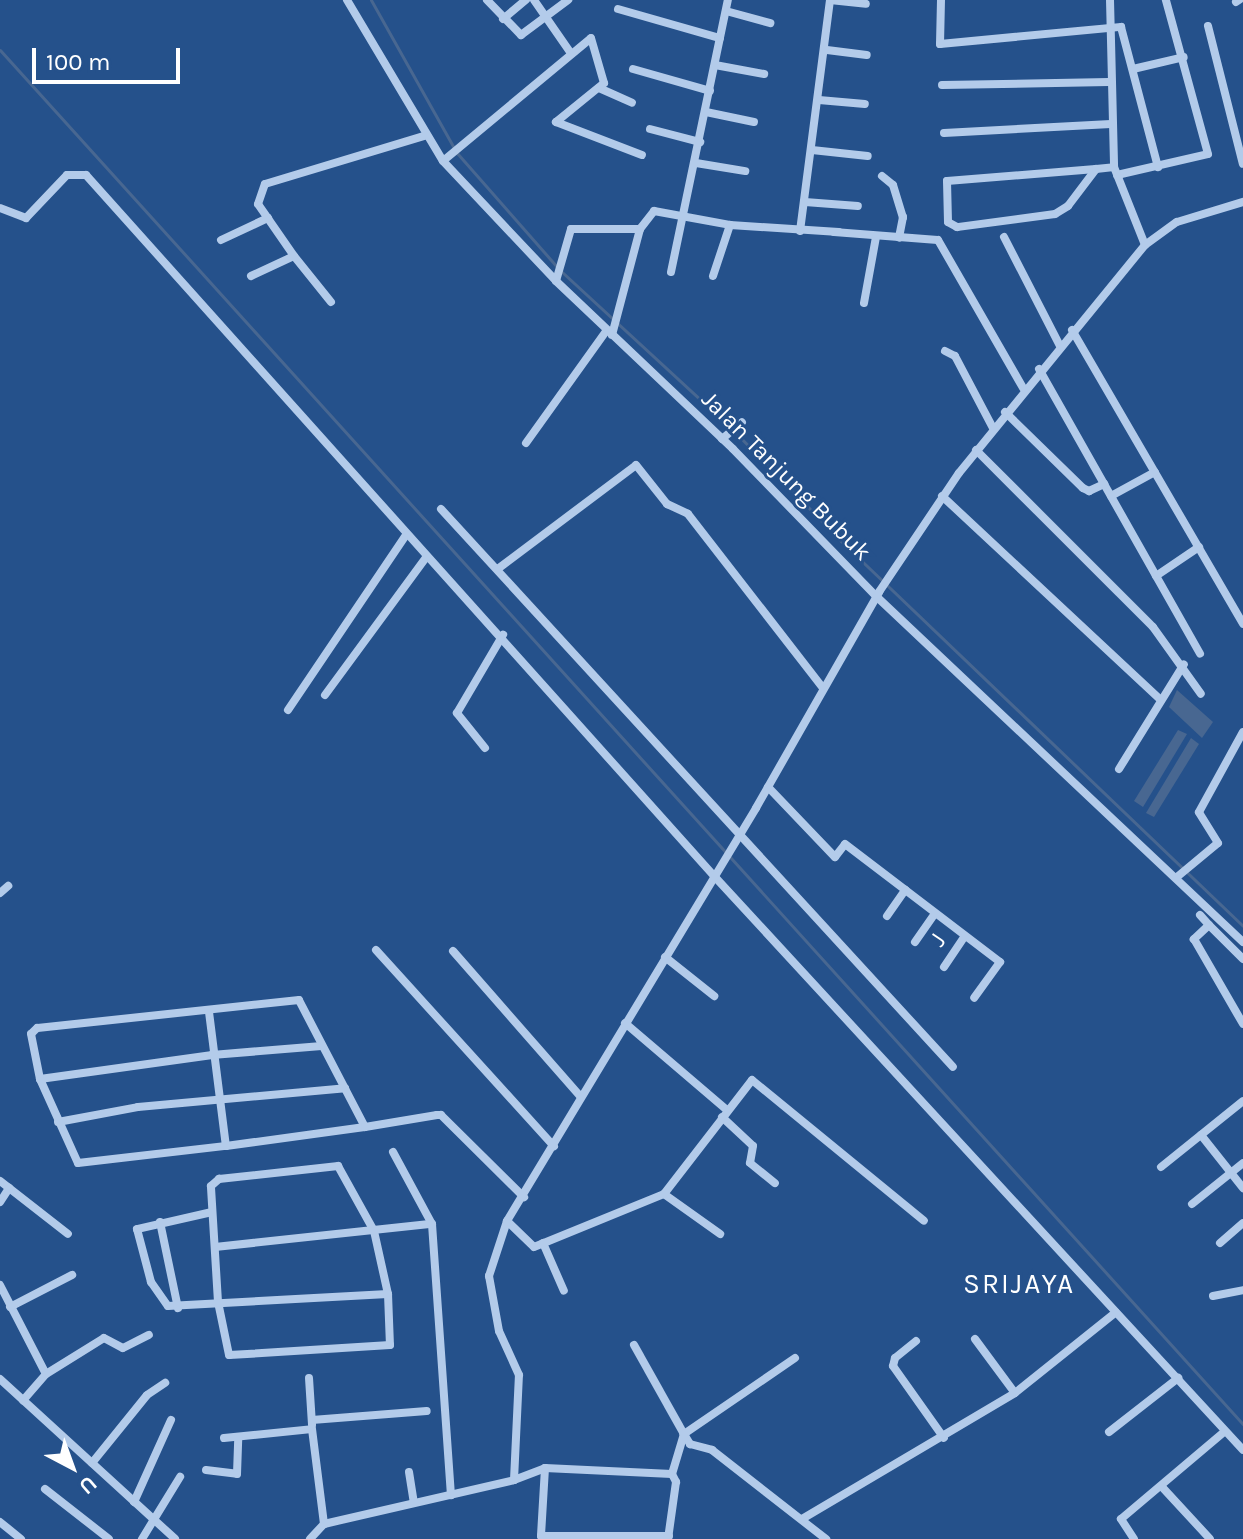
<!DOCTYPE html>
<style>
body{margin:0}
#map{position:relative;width:1243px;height:1539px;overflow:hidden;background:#25518b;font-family:Karla,sans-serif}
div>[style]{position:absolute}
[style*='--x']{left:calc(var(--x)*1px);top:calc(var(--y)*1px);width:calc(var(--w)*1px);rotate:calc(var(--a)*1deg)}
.water>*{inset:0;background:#486791}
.stream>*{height:3px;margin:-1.5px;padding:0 1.5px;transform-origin:1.5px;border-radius:1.5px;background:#486791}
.minor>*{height:8px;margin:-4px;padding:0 4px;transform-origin:4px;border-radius:4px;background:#b3cbea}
span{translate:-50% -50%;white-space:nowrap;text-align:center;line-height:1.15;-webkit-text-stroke:6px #25518b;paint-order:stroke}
.street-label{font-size:24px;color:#fff}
.quarter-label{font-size:28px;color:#fff;letter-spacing:2px}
.north{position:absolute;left:32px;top:1427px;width:80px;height:80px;-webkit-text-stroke:6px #25518b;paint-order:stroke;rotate:139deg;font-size:22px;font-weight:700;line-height:32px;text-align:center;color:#fff}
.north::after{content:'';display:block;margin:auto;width:28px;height:36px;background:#fff;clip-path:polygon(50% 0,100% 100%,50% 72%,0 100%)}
.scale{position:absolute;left:32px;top:48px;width:148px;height:36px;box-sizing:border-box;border:4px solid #fff;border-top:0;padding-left:10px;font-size:24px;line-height:28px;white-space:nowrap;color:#fff;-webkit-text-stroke:6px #25518b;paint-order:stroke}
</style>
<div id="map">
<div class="water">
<div style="clip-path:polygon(1177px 690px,1213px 722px,1202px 738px,1169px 707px)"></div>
<div style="clip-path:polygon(1178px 730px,1187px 734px,1143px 807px,1134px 801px)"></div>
<div style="clip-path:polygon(1191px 738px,1199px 744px,1154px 817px,1146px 813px)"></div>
</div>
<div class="stream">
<div style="--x:371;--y:0;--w:176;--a:60.7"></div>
<div style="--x:457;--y:153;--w:152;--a:48.7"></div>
<div style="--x:0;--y:50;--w:1853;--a:47.87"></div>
<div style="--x:562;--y:272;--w:224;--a:42.7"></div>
<div style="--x:736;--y:433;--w:155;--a:45.8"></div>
<div style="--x:844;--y:544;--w:552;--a:43.75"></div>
</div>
<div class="minor">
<div style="--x:347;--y:0;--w:187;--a:59.2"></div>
<div style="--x:443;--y:161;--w:165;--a:46.7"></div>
<div style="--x:556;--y:281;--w:244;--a:43.5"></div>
<div style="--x:733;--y:449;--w:206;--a:45.8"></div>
<div style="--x:877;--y:597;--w:503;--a:43.31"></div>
<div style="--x:487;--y:0;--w:49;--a:45.8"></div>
<div style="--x:521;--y:35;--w:59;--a:-36.7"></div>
<div style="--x:534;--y:0;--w:63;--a:55.3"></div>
<div style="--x:941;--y:0;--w:44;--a:91.3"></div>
<div style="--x:940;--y:44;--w:182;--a:-5.4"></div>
<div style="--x:1121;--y:27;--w:145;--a:75.2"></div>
<div style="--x:1110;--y:0;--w:167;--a:88.6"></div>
<div style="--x:1114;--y:167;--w:84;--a:68.3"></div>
<div style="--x:1236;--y:2;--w:4;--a:-34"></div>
<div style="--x:618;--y:9;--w:106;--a:15.9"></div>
<div style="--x:726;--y:11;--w:46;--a:15.3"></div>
<div style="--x:503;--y:19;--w:30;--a:-40"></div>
<div style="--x:1208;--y:26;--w:142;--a:75.8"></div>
<div style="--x:827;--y:50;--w:40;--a:7.1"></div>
<div style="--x:715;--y:65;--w:50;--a:10.4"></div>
<div style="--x:633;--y:69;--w:80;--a:15.9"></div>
<div style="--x:1133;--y:69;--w:52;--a:-13.2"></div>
<div style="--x:942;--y:85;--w:167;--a:-1"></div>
<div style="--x:599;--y:88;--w:36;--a:24"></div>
<div style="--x:819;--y:100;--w:46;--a:5"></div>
<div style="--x:706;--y:112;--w:49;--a:11.8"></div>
<div style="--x:650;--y:129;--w:52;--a:14.6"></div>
<div style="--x:944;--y:133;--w:167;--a:-3.1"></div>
<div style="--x:812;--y:150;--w:56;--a:6.1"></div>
<div style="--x:443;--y:161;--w:192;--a:-39.7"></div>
<div style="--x:591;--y:38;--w:47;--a:73.9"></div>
<div style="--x:604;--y:83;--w:62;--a:140.9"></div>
<div style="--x:556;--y:122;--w:92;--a:21"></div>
<div style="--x:696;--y:163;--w:50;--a:9.3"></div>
<div style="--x:1096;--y:169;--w:46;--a:127.1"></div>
<div style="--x:1068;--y:206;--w:15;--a:148"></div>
<div style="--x:1055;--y:214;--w:99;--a:172.4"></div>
<div style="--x:957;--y:227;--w:10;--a:-151"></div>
<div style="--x:948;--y:222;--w:41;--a:-91.4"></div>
<div style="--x:947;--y:181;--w:149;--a:-4.6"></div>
<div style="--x:1096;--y:169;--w:18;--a:-6"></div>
<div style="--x:1117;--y:175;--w:93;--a:-13"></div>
<div style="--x:1208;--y:154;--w:160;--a:-105.3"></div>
<div style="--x:882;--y:176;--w:14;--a:39"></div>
<div style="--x:893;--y:185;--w:34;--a:73"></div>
<div style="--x:903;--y:217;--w:21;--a:101"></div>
<div style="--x:805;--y:202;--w:53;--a:4.3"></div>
<div style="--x:0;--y:208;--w:28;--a:21"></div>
<div style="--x:26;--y:218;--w:59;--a:-46.4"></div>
<div style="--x:67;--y:175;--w:19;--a:0"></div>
<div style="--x:86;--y:175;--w:943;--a:48.14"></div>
<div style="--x:715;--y:877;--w:779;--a:47.34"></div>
<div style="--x:800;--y:231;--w:233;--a:-82.6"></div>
<div style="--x:830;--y:0;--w:36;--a:6"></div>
<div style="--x:834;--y:232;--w:104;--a:4.4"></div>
<div style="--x:938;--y:240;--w:171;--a:60.1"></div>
<div style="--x:1004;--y:237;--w:123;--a:62.8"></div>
<div style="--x:221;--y:240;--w:52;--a:-25.1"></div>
<div style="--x:294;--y:256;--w:59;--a:51.2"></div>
<div style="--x:671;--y:272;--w:278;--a:-78.2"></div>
<div style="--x:251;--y:276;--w:47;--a:-24.9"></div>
<div style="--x:294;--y:256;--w:63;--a:-124.7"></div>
<div style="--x:258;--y:204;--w:21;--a:-71"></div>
<div style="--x:265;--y:184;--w:169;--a:-16.8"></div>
<div style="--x:713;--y:276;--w:54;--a:-71.6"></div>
<div style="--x:556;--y:281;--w:54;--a:-73.9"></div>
<div style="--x:571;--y:229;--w:69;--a:0"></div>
<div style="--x:640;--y:229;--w:23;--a:-52"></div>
<div style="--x:654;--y:211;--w:77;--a:10.4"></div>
<div style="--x:730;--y:225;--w:109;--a:3.7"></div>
<div style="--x:864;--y:303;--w:67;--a:-79.7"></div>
<div style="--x:1072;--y:330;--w:340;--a:59.8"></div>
<div style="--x:612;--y:335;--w:110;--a:-75.2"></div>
<div style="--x:945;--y:351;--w:11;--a:27"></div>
<div style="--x:955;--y:356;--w:81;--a:62.2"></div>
<div style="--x:1039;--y:369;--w:327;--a:60.5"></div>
<div style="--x:1005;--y:412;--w:109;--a:44.3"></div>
<div style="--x:1083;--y:488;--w:7;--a:27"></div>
<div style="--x:1089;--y:491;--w:17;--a:-25"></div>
<div style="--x:722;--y:439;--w:26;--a:-40"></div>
<div style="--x:526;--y:443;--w:139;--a:-54.4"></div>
<div style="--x:976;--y:450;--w:250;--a:45"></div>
<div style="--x:1153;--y:627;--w:82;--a:54.4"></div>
<div style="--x:942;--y:496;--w:299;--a:43"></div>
<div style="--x:1111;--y:496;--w:50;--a:-28.6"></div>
<div style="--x:441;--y:509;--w:757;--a:47.46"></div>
<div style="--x:499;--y:568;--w:171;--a:-36.9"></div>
<div style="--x:636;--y:465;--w:50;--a:51.5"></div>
<div style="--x:667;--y:504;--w:23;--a:25"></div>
<div style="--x:688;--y:514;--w:220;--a:52.2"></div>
<div style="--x:1156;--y:576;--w:52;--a:-34"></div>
<div style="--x:325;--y:695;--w:172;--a:-53.7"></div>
<div style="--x:288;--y:710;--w:211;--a:-56"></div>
<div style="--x:485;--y:748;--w:45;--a:-128.7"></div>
<div style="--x:457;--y:713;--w:91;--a:-59.5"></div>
<div style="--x:1119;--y:769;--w:123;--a:-58.2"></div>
<div style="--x:768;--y:787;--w:97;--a:46.3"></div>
<div style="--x:835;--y:857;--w:16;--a:-52"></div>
<div style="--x:845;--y:844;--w:195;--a:37.3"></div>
<div style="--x:1000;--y:962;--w:44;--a:125.8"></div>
<div style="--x:1177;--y:877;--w:53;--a:-39.7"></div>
<div style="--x:1218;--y:843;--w:36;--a:-122"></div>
<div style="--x:1199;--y:812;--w:91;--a:-61.2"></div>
<div style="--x:0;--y:893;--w:11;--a:-41"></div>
<div style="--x:1200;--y:915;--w:13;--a:48"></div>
<div style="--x:887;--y:916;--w:32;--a:-55"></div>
<div style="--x:915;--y:942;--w:35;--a:-55"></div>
<div style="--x:376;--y:950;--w:265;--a:47.8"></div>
<div style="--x:453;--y:951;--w:193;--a:48.8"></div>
<div style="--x:665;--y:957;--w:63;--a:38.5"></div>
<div style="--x:1243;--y:959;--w:48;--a:-135"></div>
<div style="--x:1209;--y:925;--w:21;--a:137"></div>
<div style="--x:1194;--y:939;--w:98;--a:60"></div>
<div style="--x:944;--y:967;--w:37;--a:-56"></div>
<div style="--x:209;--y:1012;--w:135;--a:82.8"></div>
<div style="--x:625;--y:1023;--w:134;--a:40.5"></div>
<div style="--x:40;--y:1079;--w:174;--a:-7.9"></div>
<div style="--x:212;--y:1055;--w:110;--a:-4.7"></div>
<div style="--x:722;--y:1117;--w:42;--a:43.1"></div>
<div style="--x:753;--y:1146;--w:17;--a:100"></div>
<div style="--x:750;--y:1163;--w:32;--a:39"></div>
<div style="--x:58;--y:1122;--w:81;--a:-10.6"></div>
<div style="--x:138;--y:1107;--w:208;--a:-5.2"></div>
<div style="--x:365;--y:1127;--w:143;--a:-117.5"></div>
<div style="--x:299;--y:1000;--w:263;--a:173.9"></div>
<div style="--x:37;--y:1028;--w:8;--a:135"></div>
<div style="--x:31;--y:1034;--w:46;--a:78.7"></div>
<div style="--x:40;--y:1079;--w:92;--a:65.7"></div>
<div style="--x:78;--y:1163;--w:149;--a:-6.6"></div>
<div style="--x:226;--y:1146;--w:140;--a:-7.8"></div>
<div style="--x:365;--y:1127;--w:73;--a:-9.5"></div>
<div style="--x:437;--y:1115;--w:4;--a:0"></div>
<div style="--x:441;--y:1115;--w:117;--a:44.7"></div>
<div style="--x:1201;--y:1135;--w:68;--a:51.6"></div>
<div style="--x:393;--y:1152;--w:82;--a:61.6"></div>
<div style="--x:432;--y:1224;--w:272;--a:86"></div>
<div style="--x:338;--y:1166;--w:74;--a:61"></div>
<div style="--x:374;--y:1231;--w:65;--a:77.5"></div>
<div style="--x:388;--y:1294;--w:51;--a:87.8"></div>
<div style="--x:390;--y:1345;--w:161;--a:176.4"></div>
<div style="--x:229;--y:1355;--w:54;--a:-101.7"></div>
<div style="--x:218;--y:1302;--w:116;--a:-93.5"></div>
<div style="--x:211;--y:1186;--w:11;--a:-41"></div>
<div style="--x:219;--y:1179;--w:120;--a:-6.2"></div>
<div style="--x:1161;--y:1167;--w:105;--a:-38.8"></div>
<div style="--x:0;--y:1181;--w:86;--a:37.9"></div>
<div style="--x:664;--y:1194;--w:69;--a:35.5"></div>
<div style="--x:0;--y:1202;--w:17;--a:-57"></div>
<div style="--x:1192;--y:1204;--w:65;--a:-38.8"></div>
<div style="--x:212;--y:1212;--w:77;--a:167.2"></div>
<div style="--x:137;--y:1229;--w:55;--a:75.2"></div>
<div style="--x:151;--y:1282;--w:29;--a:55"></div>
<div style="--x:168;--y:1306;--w:220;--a:-3.1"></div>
<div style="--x:507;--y:1221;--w:37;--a:44"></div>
<div style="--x:534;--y:1247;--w:140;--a:-22.2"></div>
<div style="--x:664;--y:1194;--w:144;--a:-52.3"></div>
<div style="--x:752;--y:1080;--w:222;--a:39.3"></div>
<div style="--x:160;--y:1222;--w:88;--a:78.2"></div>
<div style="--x:543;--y:1243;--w:52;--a:66.4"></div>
<div style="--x:1220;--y:1243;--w:30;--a:-41"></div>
<div style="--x:215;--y:1247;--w:218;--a:-6.1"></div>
<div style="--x:0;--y:1285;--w:100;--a:62.7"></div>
<div style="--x:46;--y:1374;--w:35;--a:131"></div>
<div style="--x:1213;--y:1296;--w:31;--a:-11"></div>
<div style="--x:10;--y:1307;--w:70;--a:-27.3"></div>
<div style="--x:975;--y:1339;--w:67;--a:53.5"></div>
<div style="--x:916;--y:1341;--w:27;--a:141"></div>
<div style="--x:895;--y:1358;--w:8;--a:104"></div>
<div style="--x:893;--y:1366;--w:88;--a:54.7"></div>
<div style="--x:634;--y:1345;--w:102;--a:60.7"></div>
<div style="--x:684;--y:1434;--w:42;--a:106.7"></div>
<div style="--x:672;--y:1474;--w:9;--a:63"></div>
<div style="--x:676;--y:1482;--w:58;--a:98"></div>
<div style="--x:795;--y:1358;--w:135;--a:145.6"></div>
<div style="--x:684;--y:1434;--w:12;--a:59"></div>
<div style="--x:690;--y:1444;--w:23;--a:15"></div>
<div style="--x:712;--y:1450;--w:145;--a:38"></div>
<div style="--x:46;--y:1374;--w:68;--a:-31.8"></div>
<div style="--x:104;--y:1338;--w:21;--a:28"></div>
<div style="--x:123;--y:1348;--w:29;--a:-27"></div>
<div style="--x:309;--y:1378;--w:47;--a:86.3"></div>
<div style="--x:0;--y:1379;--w:237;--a:42.4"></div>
<div style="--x:312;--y:1420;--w:115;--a:-4.5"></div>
<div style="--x:1109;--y:1432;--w:88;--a:-38"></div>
<div style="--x:224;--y:1438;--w:88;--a:-5.8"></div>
<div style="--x:312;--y:1429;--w:96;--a:82.8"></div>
<div style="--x:92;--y:1463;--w:87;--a:-51"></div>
<div style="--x:147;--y:1395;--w:22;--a:-34"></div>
<div style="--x:545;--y:1468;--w:68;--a:93.4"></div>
<div style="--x:541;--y:1536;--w:128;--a:0"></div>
<div style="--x:206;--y:1470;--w:31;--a:7"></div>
<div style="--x:237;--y:1474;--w:37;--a:-88"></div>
<div style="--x:409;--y:1472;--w:31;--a:81"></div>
<div style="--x:514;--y:1480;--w:105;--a:-87.3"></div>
<div style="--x:519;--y:1375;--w:48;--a:-114.4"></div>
<div style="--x:499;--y:1331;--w:56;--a:-100.3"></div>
<div style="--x:489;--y:1276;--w:58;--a:-71.9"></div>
<div style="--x:507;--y:1221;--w:482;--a:-58.9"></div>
<div style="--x:756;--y:808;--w:249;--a:-60.3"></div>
<div style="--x:879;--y:592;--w:143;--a:-56.1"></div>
<div style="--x:959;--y:473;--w:294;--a:-50.8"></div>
<div style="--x:1145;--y:245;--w:39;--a:-36"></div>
<div style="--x:1177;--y:222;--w:69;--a:-16.9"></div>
<div style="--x:1163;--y:1488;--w:69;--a:47.3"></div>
<div style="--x:45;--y:1489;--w:81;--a:38"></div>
<div style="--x:134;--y:1502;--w:90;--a:-65.7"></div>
<div style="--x:802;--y:1519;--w:247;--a:-30.6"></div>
<div style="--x:1015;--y:1393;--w:129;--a:-38.7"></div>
<div style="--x:0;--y:1522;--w:27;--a:39"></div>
<div style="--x:142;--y:1539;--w:73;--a:-58.5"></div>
<div style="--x:310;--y:1539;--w:21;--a:-47"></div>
<div style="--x:324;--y:1524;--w:195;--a:-13"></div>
<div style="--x:514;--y:1480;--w:33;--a:-21"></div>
<div style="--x:545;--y:1468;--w:127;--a:2.7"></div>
<div style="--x:1134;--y:1539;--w:24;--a:-123"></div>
<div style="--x:1121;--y:1519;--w:136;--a:-40.2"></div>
</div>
<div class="street-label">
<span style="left:786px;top:476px;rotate:45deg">Jalan Tanjung Bubuk</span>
<span style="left:938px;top:940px;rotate:-56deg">J</span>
</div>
<div class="quarter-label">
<span style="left:1019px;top:1284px">SRIJAYA</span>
</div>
<div class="north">U</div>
<div class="scale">100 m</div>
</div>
